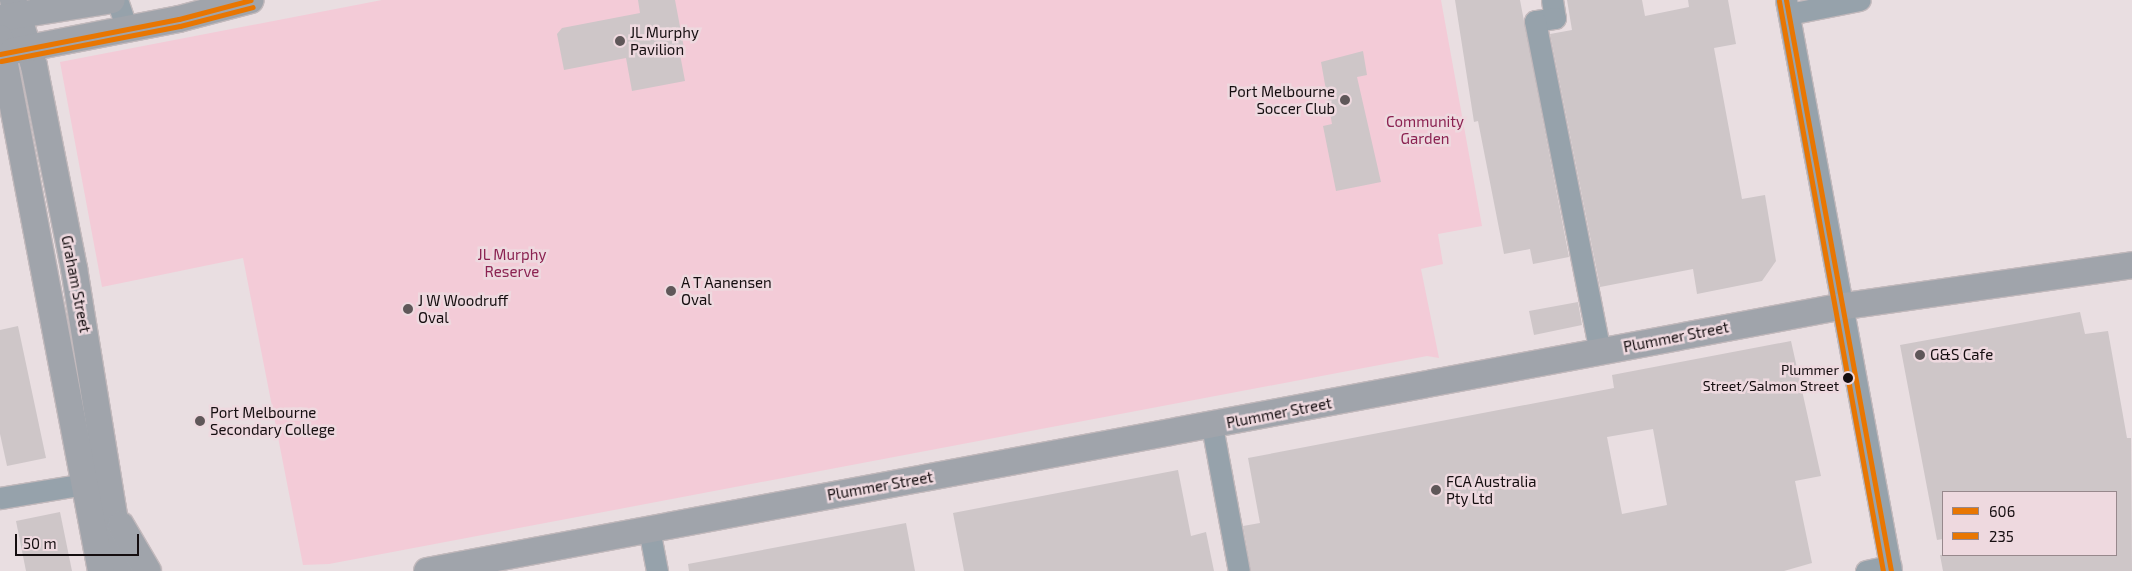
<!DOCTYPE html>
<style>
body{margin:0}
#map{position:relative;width:2132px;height:571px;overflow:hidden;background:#e9dee1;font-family:"Exo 2",sans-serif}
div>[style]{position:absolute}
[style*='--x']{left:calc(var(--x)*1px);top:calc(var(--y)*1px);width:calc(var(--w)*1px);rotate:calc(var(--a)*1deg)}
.green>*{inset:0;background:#f3cbd7}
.building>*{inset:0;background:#cec6c8}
.roads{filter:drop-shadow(1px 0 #c2b9bc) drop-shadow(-1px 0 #c2b9bc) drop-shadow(0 1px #c2b9bc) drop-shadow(0 -1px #c2b9bc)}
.minor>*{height:21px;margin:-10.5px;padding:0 10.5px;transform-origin:10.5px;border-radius:10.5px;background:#96a2ab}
.major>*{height:26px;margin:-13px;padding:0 13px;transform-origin:13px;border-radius:13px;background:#a0a4ab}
.bus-1>*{height:5px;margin:-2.5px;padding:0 2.5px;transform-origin:2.5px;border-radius:2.5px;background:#e87602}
.bus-2>*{height:5px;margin:-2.5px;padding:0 2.5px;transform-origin:2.5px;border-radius:2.5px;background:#e87602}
.dots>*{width:14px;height:14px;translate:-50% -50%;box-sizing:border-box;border:2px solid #eed9df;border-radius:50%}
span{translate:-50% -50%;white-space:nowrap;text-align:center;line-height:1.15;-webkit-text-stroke:5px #eed9df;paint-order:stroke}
.bus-label{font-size:14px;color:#150e10}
.right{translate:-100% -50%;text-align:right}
.poi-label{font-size:15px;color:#150e10}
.left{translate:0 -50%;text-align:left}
.park-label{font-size:15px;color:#8b2251}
.street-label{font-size:15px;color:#150e10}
.legend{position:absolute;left:1942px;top:491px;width:175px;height:65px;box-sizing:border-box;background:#eed9df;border:1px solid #97888c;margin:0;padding:6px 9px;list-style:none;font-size:15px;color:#150e10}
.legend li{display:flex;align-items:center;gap:10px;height:25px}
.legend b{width:25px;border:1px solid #97888c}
.scale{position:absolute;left:15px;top:534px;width:124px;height:22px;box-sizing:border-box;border:2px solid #150e10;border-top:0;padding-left:6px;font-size:15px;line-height:18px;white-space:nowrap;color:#150e10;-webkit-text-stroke:4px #eed9df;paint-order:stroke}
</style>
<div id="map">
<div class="green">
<div style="clip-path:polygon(382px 0,1441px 0,1482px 226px,1438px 234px,1443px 264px,1421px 269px,1439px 358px,1427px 356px,329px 564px,303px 565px,243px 258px,102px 287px,60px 62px)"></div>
</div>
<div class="building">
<div style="clip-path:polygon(638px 0,675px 0,684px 48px,679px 49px,685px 81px,632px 91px,626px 58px,564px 70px,557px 34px,562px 28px,640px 13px)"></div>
<div style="clip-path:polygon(1455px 0,1520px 0,1569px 257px,1533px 264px,1530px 249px,1504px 254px,1478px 121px,1474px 122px)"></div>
<div style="clip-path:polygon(1567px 0,1642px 0,1645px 16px,1689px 7px,1688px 0,1728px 0,1736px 44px,1714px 48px,1742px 199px,1765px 195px,1776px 261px,1762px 281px,1697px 294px,1693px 269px,1600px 287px,1550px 34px,1572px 30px)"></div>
<div style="clip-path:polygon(1363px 51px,1367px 75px,1357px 77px,1381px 182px,1336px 191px,1323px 126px,1332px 124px,1321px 62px)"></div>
<div style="clip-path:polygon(1578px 302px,1582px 325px,1534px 335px,1529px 311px)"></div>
<div style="clip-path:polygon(2080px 312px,2085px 334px,2108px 331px,2127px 438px,2131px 438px,2132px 571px,1943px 571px,1940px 555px,2116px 555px,2116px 492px,1943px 492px,1943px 539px,1937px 540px,1900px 345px)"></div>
<div style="clip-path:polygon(18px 326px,46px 458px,7px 466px,0 434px,0 330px)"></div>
<div style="clip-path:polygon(evenodd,1791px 341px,1821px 476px,1795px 481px,1812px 563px,1784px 571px,1251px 571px,1243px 526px,1260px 523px,1248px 458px,1614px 388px,1612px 375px,1791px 341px,1653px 429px,1667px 505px,1622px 514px,1607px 437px,1653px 429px)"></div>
<div style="clip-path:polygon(1178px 470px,1191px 536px,1206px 532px,1214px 571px,964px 571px,953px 513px)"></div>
<div style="clip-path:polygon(60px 512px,72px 571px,26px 571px,16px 521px)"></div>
<div style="clip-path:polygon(906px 523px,915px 571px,689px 571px,688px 564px)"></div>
</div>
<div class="roads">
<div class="minor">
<div style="--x:117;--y:0;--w:31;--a:71"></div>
<div style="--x:1552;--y:0;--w:18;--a:81"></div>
<div style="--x:1555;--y:18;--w:20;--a:171"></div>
<div style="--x:1535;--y:21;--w:336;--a:78.9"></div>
<div style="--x:1786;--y:0;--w:581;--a:79.58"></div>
<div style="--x:1789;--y:14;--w:72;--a:-11.2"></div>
<div style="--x:1212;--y:426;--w:147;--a:79.5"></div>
<div style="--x:0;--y:498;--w:86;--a:-9.4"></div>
<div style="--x:649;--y:529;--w:43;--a:79.2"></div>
<div style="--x:1866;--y:571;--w:25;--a:-12"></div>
</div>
<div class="major">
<div style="--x:13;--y:0;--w:69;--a:72.3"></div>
<div style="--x:34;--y:66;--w:206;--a:78.8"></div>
<div style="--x:74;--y:268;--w:307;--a:80.8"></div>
<div style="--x:0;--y:18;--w:113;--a:-9.1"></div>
<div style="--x:0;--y:38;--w:542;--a:79.27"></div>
<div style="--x:13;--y:51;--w:169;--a:-10.9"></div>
<div style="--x:179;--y:19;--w:74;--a:-14.8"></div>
<div style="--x:121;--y:525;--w:53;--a:59.6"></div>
<div style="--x:427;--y:571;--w:1443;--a:-10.59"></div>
<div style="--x:1845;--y:306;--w:290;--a:-8.1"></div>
</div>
</div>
<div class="bus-1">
<div style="--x:1786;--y:0;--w:581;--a:79.58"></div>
<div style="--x:0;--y:54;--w:182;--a:-11.1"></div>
<div style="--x:179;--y:19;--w:74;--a:-14.8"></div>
</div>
<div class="bus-2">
<div style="--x:1779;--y:1;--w:579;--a:79.66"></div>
<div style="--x:1;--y:61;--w:182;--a:-11.1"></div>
<div style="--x:180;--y:26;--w:75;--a:-14.6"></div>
</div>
<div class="dots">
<div style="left:620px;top:41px;background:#5f5759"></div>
<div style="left:1345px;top:100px;background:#5f5759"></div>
<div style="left:671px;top:291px;background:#5f5759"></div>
<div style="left:408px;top:309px;background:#5f5759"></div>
<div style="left:1920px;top:355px;background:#5f5759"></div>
<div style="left:1848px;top:378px;background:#150e10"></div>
<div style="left:200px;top:421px;background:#5f5759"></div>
<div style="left:1436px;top:490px;background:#5f5759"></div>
</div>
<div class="bus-label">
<span class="right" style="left:1839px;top:378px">Plummer<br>Street/Salmon Street</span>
</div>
<div class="poi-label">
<span class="left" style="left:630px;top:41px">JL Murphy<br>Pavilion</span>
<span class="right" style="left:1335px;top:100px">Port Melbourne<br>Soccer Club</span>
<span class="left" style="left:681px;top:291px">A T Aanensen<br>Oval</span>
<span class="left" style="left:418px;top:309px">J W Woodruff<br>Oval</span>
<span class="left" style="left:1930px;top:355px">G&amp;S Cafe</span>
<span class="left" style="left:210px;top:421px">Port Melbourne<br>Secondary College</span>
<span class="left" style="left:1446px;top:490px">FCA Australia<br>Pty Ltd</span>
</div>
<div class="park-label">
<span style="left:1425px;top:130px">Community<br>Garden</span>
<span style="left:512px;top:263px">JL Murphy<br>Reserve</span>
</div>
<div class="street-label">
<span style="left:76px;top:284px;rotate:79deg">Graham Street</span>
<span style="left:1676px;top:337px;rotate:-11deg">Plummer Street</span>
<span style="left:1279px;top:413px;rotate:-11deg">Plummer Street</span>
<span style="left:880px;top:486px;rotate:-10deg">Plummer Street</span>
</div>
<ul class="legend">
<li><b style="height:6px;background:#e87602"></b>606</li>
<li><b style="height:6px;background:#e87602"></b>235</li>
</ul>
<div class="scale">50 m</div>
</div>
